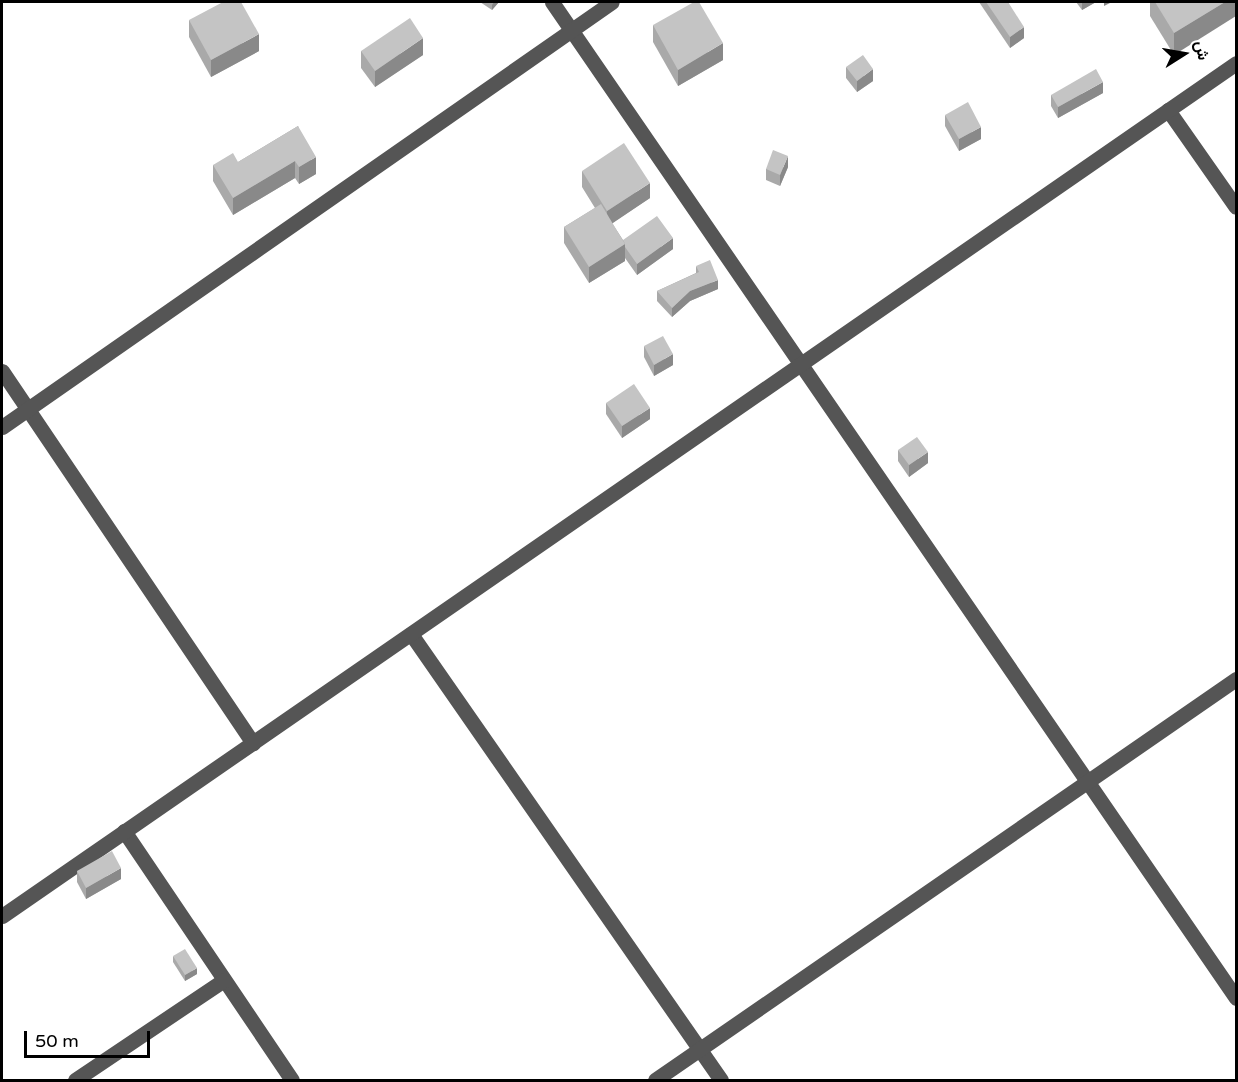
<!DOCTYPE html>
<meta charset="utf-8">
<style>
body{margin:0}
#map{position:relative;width:1238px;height:1082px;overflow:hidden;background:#fff;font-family:"Varela Round",Vazirmatn,sans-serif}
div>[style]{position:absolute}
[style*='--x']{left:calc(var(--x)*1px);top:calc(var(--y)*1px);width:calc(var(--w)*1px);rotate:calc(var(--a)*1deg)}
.minor>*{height:15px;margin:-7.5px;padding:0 7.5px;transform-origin:7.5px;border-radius:7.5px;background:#555}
.wall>*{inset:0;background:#a9a9a9}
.shaded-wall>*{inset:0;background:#898989}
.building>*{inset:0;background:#c4c4c4}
span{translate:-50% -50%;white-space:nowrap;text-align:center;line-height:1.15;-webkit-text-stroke:4.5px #fff;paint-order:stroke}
.frame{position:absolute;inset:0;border:3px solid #000;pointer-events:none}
.north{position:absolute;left:1154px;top:24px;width:60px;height:60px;-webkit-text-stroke:4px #fff;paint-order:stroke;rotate:79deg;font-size:16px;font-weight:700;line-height:24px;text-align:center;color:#000}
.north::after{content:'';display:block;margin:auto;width:21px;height:27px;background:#000;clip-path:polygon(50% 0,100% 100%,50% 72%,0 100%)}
.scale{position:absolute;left:24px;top:1031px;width:126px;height:27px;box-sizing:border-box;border:3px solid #000;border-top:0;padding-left:8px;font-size:18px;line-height:21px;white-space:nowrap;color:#000;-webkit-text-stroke:4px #fff;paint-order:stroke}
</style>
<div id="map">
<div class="minor">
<div style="--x:552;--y:2;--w:1208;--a:55.52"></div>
<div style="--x:1168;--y:110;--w:118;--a:55"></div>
<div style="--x:2;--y:371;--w:449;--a:56"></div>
<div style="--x:2;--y:427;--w:743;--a:-34.87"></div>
<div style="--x:411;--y:634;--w:543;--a:55.2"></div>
<div style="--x:124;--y:831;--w:300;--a:56"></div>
<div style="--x:2;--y:916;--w:1500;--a:-34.65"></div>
<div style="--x:75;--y:1080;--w:179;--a:-33.9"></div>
<div style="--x:655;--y:1080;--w:706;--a:-34.61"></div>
</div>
<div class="wall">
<div style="clip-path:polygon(480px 2px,499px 2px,492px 10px)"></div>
<div style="clip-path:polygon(979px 2px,1008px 2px,1024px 38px,1010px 48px)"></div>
<div style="clip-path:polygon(1076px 2px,1096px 2px,1082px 10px)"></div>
<div style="clip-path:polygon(1150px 2px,1236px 2px,1174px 55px,1150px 16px)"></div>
<div style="clip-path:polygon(189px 20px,259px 51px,211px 77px,189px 37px)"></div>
<div style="clip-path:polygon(653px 25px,723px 60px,678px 86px,653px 42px)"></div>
<div style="clip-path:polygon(361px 51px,423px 55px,375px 87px,361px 68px)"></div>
<div style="clip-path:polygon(846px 67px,873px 81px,857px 92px,846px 78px)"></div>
<div style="clip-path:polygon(1103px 93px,1058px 118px,1051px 106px,1051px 95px)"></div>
<div style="clip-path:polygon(945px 115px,981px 139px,959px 151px,945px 126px)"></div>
<div style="clip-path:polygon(298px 126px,316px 174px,299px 184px,295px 178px,233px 215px,213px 181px,213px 165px,238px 162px)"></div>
<div style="clip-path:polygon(788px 167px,780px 186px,766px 180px,766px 169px)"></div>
<div style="clip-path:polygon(582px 171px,650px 198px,612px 223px,623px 240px,673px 249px,637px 275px,625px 258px,625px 261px,589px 283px,564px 243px,564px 227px,595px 208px,582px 187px)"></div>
<div style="clip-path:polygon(696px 266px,718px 289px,690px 301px,672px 317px,657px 301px,657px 291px,696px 273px)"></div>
<div style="clip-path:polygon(644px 346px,673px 365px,654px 376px,644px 357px)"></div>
<div style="clip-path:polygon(606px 403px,650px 419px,622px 438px,606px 414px)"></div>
<div style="clip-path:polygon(898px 450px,928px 463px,909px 477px,898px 461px)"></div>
<div style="clip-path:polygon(77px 871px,121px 879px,86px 899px,77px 882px)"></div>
<div style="clip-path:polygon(173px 956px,197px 974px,185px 981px,173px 962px)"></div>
</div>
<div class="shaded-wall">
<div style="clip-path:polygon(494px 2px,499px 2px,492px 10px,492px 5px)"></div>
<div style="clip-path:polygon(1082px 2px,1096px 2px,1082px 10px)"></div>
<div style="clip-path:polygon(1104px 2px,1112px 2px,1104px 6px)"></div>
<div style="clip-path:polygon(1225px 2px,1236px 2px,1236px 16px,1174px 55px,1174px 33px)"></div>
<div style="clip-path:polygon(1024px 27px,1024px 38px,1010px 48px,1010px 37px)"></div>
<div style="clip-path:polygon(259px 34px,259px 51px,211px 77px,211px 60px)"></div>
<div style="clip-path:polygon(423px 38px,423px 55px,375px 87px,375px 71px)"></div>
<div style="clip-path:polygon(723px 43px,723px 60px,678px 86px,678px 70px)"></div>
<div style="clip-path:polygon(873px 69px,873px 81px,857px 92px,857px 81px)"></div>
<div style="clip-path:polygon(1103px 82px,1103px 93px,1058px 118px,1058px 107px)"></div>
<div style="clip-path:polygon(981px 127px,981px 139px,959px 151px,959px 139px)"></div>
<div style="clip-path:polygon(788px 156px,788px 167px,780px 186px,780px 175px)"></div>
<div style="clip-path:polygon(316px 157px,316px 174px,299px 184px,299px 167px)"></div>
<div style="clip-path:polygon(295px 161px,295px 178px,233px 215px,233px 198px)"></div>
<div style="clip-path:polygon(650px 183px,650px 198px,607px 227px,607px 211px)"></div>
<div style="clip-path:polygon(673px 238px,673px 249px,637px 275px,637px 264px)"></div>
<div style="clip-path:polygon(625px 244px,625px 261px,589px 283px,589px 267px)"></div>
<div style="clip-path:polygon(718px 280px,718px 289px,690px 301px,672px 317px,672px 308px,690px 291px)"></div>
<div style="clip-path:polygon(673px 354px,673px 365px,654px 376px,654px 365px)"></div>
<div style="clip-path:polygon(650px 408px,650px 419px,622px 438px,622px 426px)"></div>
<div style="clip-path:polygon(928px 452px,928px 463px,909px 477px,909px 465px)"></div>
<div style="clip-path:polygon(121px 868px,121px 879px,86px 899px,86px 888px)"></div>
<div style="clip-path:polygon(197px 968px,197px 974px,185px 981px,185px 975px)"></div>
</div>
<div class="building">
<div style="clip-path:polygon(223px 2px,241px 2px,259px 34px,211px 60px,189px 20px)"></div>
<div style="clip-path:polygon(694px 2px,699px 2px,723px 43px,678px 70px,653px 25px)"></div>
<div style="clip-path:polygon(986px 2px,1008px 2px,1024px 27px,1010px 37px)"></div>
<div style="clip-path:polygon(1155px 2px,1225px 2px,1174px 33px)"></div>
<div style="clip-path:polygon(410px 18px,423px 38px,375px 71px,361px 51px)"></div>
<div style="clip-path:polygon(863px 55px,873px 69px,857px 81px,846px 67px)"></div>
<div style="clip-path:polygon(1096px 69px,1103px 82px,1058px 107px,1051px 95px)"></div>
<div style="clip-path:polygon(968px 102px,981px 127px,959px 139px,945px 115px)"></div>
<div style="clip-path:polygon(298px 126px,316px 157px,299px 167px,295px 161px,233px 198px,213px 165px,233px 153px,238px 162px)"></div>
<div style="clip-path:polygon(624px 143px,650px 183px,607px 211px,582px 171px)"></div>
<div style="clip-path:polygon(773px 150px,788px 156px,780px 175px,766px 169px)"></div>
<div style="clip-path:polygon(601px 204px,625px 244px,589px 267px,564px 227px)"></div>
<div style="clip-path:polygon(657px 216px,673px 238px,637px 264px,625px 247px,625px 244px,623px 240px)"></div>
<div style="clip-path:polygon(710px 260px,718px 280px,690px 291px,672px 308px,657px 291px,699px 272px,696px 266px)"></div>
<div style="clip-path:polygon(663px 336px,673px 354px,654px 365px,644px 346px)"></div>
<div style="clip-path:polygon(634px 384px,650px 408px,622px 426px,606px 403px)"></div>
<div style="clip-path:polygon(917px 437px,928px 452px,909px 465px,898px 450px)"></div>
<div style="clip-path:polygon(112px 851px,121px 868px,86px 888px,77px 871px)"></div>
<div style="clip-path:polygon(185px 949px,197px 968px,185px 975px,173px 956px)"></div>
</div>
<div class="frame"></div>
<div class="north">ش</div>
<div class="scale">50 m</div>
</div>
